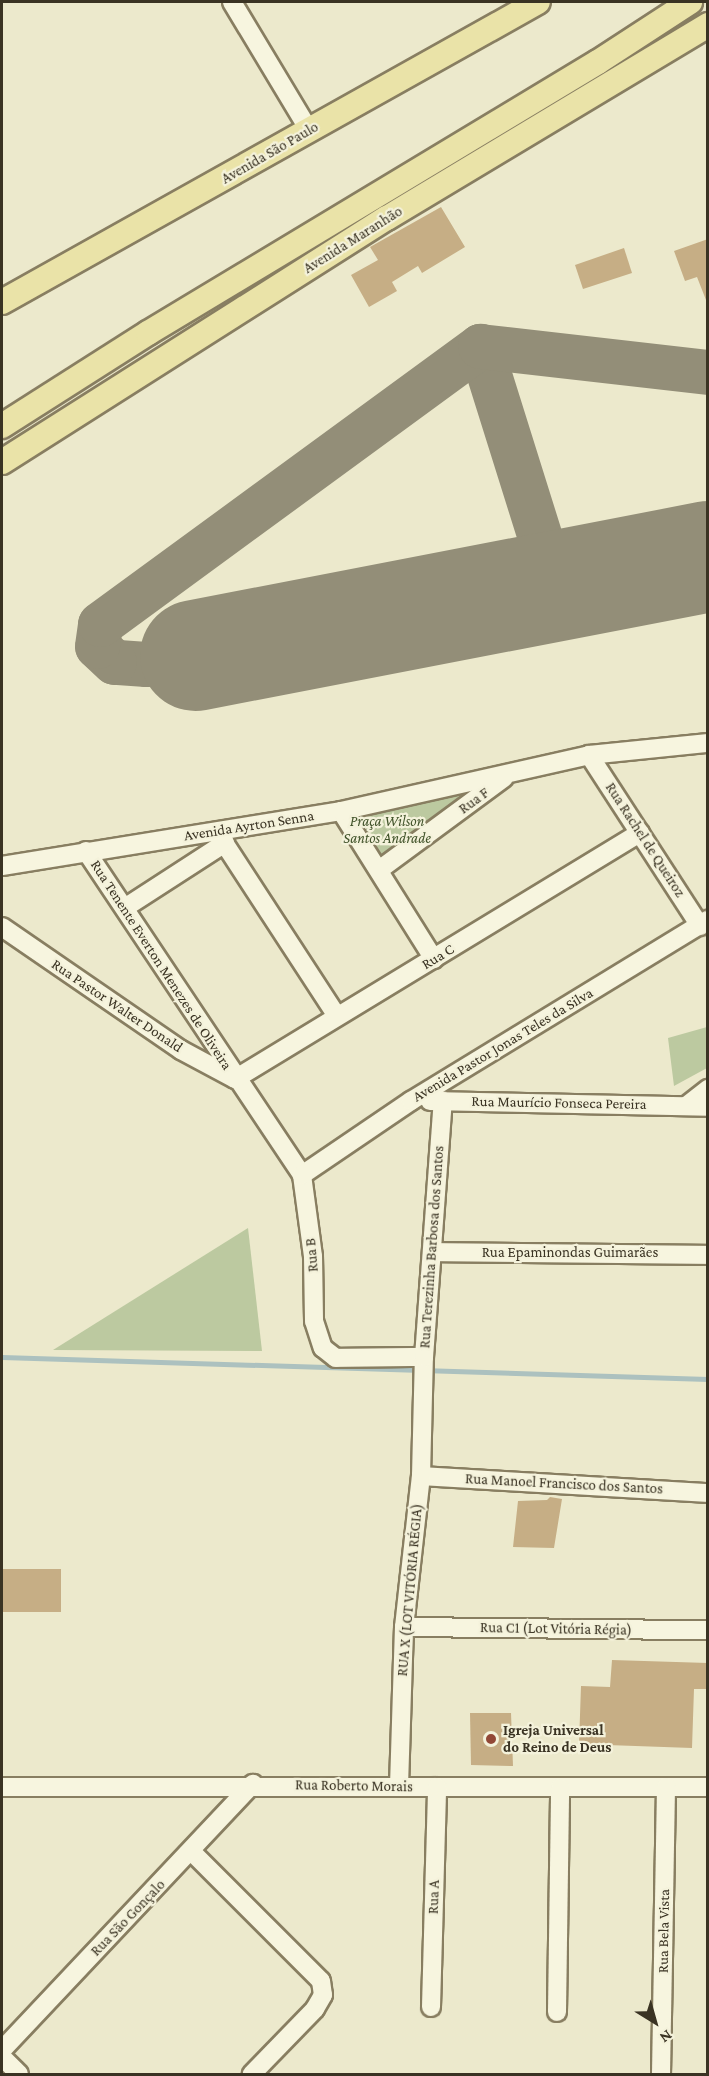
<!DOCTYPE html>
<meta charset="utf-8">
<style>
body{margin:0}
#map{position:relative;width:709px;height:2076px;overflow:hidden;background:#ece9cc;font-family:"Crimson Pro",serif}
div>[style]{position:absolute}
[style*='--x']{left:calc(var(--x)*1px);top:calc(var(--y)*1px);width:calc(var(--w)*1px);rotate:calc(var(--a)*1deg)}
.green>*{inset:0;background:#bcc9a0}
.stream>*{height:5px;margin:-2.5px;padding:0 2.5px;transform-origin:2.5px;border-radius:2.5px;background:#acc1bf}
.taxiway>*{height:45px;margin:-22.5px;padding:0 22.5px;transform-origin:22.5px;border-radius:22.5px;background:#938e78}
.runway>*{height:111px;margin:-55.5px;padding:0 55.5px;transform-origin:55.5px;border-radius:55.5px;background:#938e78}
.building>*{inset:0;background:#c6ae85}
.roads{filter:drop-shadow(2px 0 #887e61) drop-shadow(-2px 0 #887e61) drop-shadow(0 2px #887e61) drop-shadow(0 -2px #887e61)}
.minor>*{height:18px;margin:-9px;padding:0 9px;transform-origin:9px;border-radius:9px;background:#f7f5df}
.major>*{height:24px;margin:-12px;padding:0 12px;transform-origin:12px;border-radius:12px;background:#eae3a8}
.dots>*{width:16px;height:16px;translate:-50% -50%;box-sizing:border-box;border:3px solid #f4f2db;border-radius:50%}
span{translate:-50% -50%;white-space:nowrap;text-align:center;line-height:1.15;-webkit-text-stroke:4.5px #f4f2db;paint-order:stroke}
.street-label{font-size:15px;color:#3a3323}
.park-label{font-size:15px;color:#42542b;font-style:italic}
.poi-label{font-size:15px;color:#3a3323;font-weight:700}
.left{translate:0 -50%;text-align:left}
.frame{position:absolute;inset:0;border:3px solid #3a3323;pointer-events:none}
.north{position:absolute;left:625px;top:1992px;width:60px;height:60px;-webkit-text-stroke:4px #f4f2db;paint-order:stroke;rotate:143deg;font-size:16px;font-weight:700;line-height:24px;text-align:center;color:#3a3323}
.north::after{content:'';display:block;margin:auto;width:21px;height:27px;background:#3a3323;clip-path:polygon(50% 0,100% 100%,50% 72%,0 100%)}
</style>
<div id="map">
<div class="green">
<div style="clip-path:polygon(479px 787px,381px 858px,355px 818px)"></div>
<div style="clip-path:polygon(707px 1027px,707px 1068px,674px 1086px,668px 1038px)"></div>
<div style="clip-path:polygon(248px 1228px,262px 1351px,53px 1350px)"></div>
</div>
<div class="stream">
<div style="--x:2;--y:1357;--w:706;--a:1.78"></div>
</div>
<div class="taxiway">
<div style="--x:480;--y:346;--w:251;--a:72.6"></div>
<div style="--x:195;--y:655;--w:50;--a:169.6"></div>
<div style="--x:146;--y:664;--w:32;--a:-176"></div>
<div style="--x:114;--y:662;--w:23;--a:-137"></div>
<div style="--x:97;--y:646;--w:22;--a:-82"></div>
<div style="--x:100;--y:624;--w:471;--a:-36.2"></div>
<div style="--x:480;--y:346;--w:229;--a:6.5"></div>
</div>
<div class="runway">
<div style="--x:195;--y:655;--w:522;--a:-10.92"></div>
</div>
<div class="building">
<div style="clip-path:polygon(441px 207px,465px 247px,422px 273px,418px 266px,392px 282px,397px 291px,369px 307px,351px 275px,378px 260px,370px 247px)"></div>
<div style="clip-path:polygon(708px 239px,708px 300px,706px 300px,697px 277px,685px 281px,674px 251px)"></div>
<div style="clip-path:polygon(624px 248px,632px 273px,583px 289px,575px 265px)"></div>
<div style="clip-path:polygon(550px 1497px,562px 1499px,554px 1548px,513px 1547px,518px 1501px,547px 1500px)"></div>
<div style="clip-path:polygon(2px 1569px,61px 1569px,61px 1612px,2px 1612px)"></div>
<div style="clip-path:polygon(612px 1660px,708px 1663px,708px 1689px,694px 1689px,692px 1748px,579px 1744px,581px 1686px,610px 1687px)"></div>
<div style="clip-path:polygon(470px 1713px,511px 1713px,513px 1766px,471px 1765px)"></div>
</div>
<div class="roads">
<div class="minor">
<div style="--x:232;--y:2;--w:149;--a:59"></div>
<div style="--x:589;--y:755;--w:204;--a:57"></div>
<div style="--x:341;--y:811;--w:175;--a:57.9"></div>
<div style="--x:217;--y:832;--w:220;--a:56.9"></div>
<div style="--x:86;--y:851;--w:389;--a:56.3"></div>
<div style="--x:302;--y:1175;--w:82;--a:82.3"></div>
<div style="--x:313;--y:1256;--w:65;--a:89.1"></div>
<div style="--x:314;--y:1321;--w:28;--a:72"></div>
<div style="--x:323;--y:1348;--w:16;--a:38"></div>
<div style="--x:336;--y:1358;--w:88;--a:-0.7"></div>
<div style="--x:2;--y:866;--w:343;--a:-9.2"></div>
<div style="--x:341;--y:811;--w:254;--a:-12.7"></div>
<div style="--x:589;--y:755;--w:120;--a:-5.8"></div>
<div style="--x:379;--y:870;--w:155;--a:-36.4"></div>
<div style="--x:126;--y:907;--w:118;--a:-32.9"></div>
<div style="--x:2;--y:927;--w:217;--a:34.5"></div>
<div style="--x:181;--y:1050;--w:61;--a:28.2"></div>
<div style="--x:235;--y:1079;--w:474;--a:-31.3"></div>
<div style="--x:430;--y:1101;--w:278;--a:1.2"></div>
<div style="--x:686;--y:1106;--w:28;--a:-38"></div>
<div style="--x:302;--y:1175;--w:132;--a:-34.2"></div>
<div style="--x:411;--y:1101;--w:348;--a:-31.4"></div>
<div style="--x:432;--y:1252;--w:276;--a:0.6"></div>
<div style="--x:421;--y:1476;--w:288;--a:3.4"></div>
<div style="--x:404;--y:1627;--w:304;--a:0.6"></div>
<div style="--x:399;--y:1786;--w:159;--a:-88.2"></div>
<div style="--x:404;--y:1627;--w:152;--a:-83.6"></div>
<div style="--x:421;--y:1476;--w:119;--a:-88.6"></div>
<div style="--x:424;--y:1357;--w:257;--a:-85.8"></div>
<div style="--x:2;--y:1787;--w:706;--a:0"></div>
<div style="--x:192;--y:1852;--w:182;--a:45"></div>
<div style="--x:321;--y:1981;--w:14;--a:82"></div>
<div style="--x:323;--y:1995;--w:16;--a:120"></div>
<div style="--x:315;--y:2009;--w:91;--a:134.1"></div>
<div style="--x:431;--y:2007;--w:220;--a:-88.4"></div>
<div style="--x:557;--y:2012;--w:224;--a:-89.2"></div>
<div style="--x:2;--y:2050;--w:366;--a:-46.7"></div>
<div style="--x:2;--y:2057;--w:24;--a:45"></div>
<div style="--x:661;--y:2074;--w:287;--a:-89"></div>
</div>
<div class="major">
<div style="--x:2;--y:302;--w:614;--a:-29.24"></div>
<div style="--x:2;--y:426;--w:173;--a:-32.5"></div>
<div style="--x:148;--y:333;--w:525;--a:-31.06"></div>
<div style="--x:598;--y:62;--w:110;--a:-33.1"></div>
<div style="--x:2;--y:462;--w:456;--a:-32.4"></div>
<div style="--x:387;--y:218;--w:375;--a:-31"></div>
</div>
</div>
<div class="dots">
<div style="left:491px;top:1739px;background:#924836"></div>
</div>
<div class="street-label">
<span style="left:270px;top:153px;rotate:-30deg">Avenida São Paulo</span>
<span style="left:353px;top:240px;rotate:-32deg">Avenida Maranhão</span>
<span style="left:474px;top:801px;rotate:-36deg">Rua F</span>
<span style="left:249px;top:826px;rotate:-9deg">Avenida Ayrton Senna</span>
<span style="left:645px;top:840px;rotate:57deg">Rua Rachel de Queiroz</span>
<span style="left:438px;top:957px;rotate:-31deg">Rua C</span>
<span style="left:161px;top:965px;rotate:57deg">Rua Tenente Everton Menezes de Oliveira</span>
<span style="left:117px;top:1006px;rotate:34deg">Rua Pastor Walter Donald</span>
<span style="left:503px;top:1045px;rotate:-31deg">Avenida Pastor Jonas Teles da Silva</span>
<span style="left:559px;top:1103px;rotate:1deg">Rua Maurício Fonseca Pereira</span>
<span style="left:432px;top:1247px;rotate:-86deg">Rua Terezinha Barbosa dos Santos</span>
<span style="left:570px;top:1253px">Rua Epaminondas Guimarães</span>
<span style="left:312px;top:1255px;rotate:-95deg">Rua B</span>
<span style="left:564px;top:1484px;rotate:3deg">Rua Manoel Francisco dos Santos</span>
<span style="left:410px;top:1590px;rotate:-85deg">RUA X (LOT VITÓRIA RÉGIA)</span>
<span style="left:556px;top:1629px;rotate:1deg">Rua C1 (Lot Vitória Régia)</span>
<span style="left:354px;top:1786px;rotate:1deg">Rua Roberto Morais</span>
<span style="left:434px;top:1897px;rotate:-88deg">Rua A</span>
<span style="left:128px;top:1918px;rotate:-46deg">Rua São Gonçalo</span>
<span style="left:664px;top:1931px;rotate:-89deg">Rua Bela Vista</span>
</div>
<div class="park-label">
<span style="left:387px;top:830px">Praça Wilson<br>Santos Andrade</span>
</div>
<div class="poi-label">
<span class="left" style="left:503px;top:1739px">Igreja Universal<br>do Reino de Deus</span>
</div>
<div class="frame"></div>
<div class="north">N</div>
</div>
